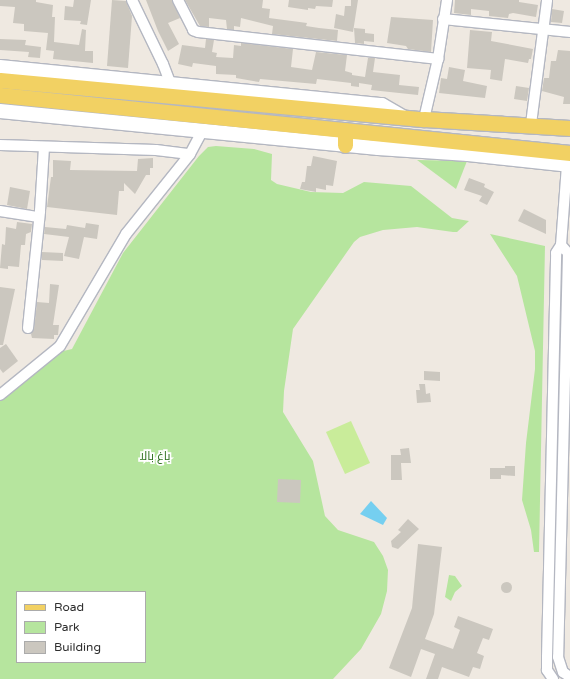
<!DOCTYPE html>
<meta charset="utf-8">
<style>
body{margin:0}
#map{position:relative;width:570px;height:679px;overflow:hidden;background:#efe9e1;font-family:"Varela Round",Cairo,sans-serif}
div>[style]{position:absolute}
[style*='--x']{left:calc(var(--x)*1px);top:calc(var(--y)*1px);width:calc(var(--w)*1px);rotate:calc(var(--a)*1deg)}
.green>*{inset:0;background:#b6e59e}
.pitch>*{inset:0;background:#c9ec9a}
.water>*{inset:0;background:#75cff0}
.building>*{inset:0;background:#cbc7bf}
.round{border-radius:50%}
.roads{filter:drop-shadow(1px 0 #b4b7c1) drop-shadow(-1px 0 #b4b7c1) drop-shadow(0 1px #b4b7c1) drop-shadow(0 -1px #b4b7c1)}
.street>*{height:10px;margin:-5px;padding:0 5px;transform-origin:5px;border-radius:5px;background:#fff}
.secondary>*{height:14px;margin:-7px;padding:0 7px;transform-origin:7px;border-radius:7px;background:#fff}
.primary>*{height:15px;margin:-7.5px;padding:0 7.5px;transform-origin:7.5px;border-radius:7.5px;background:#f2d163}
span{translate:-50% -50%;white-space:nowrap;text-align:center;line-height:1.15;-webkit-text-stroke:3.5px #fff;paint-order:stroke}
.park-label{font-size:12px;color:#2c6e1b}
.legend{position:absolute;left:16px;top:591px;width:130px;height:72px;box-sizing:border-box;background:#fff;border:1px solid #ababab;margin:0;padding:5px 7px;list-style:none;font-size:12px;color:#2e2e2e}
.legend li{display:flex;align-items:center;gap:8px;height:20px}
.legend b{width:20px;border:1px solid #ababab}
</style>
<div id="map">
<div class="green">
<div style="clip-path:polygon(evenodd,216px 146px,254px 149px,272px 154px,271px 180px,277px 184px,311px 192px,343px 193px,364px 182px,411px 186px,452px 218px,469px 221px,457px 232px,453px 232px,417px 227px,383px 230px,360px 237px,354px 242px,293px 329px,284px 391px,283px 412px,313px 461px,325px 516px,338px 530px,374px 542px,383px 556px,388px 570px,387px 591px,381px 614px,361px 649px,333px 679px,0 679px,0 400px,59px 352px,72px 349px,123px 253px,199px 156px,208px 147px,216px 146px,17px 592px,145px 592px,145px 662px,17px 662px,17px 592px)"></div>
<div style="clip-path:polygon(417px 160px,467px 161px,456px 189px)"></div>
<div style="clip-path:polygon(490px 234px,545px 246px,539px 552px,534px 552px,531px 530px,522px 500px,526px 443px,535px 369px,535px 351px,517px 276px)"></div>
<div style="clip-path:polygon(449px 575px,455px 576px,462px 586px,455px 592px,451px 601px,445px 597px)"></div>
</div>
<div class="pitch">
<div style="clip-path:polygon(351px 421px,370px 463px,345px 474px,326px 432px)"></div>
</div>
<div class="water">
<div style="clip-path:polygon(371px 501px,387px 518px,383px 525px,360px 514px)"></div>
</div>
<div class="building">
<div style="clip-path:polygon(0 0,36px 0,36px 2px,53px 5px,52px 17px,55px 17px,54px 42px,79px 45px,82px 29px,86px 30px,85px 51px,93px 51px,93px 63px,53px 59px,54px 51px,46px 50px,48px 33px,24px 31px,24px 24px,13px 23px,15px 7px,0 6px)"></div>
<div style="clip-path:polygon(74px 0,91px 0,87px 25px,80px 24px,81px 21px,64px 20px,65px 6px,73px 7px)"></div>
<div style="clip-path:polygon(112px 0,126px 1px,132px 16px,128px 68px,107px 66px)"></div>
<div style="clip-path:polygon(146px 0,172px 0,180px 18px,168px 23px,179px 44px,168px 51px,158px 31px)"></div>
<div style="clip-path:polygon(185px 0,263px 0,262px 8px,270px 9px,269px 18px,307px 23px,306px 26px,319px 28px,338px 30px,337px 41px,272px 34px,273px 26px,241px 18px,240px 27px,234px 26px,234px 30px,227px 29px,226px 20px,209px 18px,209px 27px,200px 26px)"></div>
<div style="clip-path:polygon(289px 0,333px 0,332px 7px,316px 6px,315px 9px,308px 8px,308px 10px,288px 7px)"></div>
<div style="clip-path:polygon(351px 0,358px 0,353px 32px,334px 28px,336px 14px,344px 16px,345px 6px,351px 6px)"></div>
<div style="clip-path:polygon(455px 0,519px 0,519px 2px,538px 5px,536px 17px,513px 13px,509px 14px,508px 18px,489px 16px,489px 11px,471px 9px,471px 15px,454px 13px)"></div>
<div style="clip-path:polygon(552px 9px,564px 11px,562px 23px,551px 22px)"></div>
<div style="clip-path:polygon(391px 17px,433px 20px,431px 52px,408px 49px,406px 46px,387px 43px)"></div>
<div style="clip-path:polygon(354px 28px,365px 29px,365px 33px,374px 34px,374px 42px,364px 41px,364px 44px,355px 43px)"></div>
<div style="clip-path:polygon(470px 30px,492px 32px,491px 41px,533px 49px,531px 59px,529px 59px,528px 63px,505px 59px,502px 81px,490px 79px,491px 70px,467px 68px)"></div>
<div style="clip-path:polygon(0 39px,26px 40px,25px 45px,41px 47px,40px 58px,28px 57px,29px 52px,0 50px)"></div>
<div style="clip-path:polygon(206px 39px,214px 40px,212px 52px,217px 53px,216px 57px,233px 58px,234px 45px,241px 46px,241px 43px,293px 49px,291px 67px,312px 70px,316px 52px,347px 55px,345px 71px,352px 73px,352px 75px,365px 77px,368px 58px,375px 58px,373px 72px,400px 75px,399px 85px,419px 87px,418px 95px,371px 90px,372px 85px,359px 83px,359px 87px,351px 86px,351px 83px,317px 79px,316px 84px,260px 79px,259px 82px,236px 78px,236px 75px,216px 74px,216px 66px,193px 63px,192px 67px,178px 64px,182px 45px,205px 48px)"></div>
<div style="clip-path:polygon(558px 50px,570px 51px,570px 104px,563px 104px,564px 97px,542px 91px,544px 78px,549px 78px,551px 61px,556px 61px)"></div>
<div style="clip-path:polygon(449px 67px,465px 70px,463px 81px,487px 86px,485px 98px,439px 93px,441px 78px,447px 79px)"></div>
<div style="clip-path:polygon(516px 86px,529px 88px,527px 101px,514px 99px)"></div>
<div style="clip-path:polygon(313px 156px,337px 161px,333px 186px,326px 185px,326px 190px,316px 188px,316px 192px,300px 189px,302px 182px,305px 182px,307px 166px,311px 166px)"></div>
<div style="clip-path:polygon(153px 158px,153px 168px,150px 168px,150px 175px,146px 175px,135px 194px,124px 183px,124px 191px,119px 191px,117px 215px,47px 207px,51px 177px,53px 177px,53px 160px,71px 161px,70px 170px,137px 171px,138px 159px)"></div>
<div style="clip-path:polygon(469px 178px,485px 184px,484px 187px,494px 192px,487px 205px,479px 201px,482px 196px,464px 190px)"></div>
<div style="clip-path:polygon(10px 187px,30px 191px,27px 209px,7px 205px)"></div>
<div style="clip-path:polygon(524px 209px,546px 220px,546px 234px,518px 221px)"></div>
<div style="clip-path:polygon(17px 222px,32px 224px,31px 232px,26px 234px,25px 245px,21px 245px,19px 267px,8px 266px,8px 269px,0 268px,2px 244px,5px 245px,6px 227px,16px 229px)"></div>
<div style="clip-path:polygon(86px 223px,99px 225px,97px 239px,84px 237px,79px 259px,64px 256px,69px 237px,44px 234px,45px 227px,66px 229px,67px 225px,85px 228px)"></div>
<div style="clip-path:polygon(42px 252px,63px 253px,63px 261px,42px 260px)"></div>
<div style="clip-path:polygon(50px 284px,59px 285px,53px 325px,59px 325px,58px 335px,54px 335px,54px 339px,32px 338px,31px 334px,34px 329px,37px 302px,49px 303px)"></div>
<div style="clip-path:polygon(0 287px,15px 289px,3px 345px,0 345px)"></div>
<div style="clip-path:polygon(6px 344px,18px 361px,3px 373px,0 369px,0 348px)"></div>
<div style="clip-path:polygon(424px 371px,440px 372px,440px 381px,424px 380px)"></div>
<div style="clip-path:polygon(419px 384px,425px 384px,426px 394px,430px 393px,431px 402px,417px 403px,416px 390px,420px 390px)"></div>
<div style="clip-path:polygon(409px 448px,411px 463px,401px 463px,402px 480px,391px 480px,391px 455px,401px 455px,400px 449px)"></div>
<div style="clip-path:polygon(505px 466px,515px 466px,515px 476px,501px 475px,501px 479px,490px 479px,490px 468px,505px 468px)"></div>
<div style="clip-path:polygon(278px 479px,301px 480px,300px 503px,277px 502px)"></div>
<div style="clip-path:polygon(408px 519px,419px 529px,398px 549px,392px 547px,391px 541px,401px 532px,398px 530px)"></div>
<div style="clip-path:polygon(418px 544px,442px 547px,434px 614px,425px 639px,453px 649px,460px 630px,454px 627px,458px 616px,493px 629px,489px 640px,483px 638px,477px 653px,484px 656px,480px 669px,473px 667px,469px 677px,442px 667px,438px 679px,426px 679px,435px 654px,421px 649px,411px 677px,389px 668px,412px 608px)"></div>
<div class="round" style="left:500.5px;top:581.5px;width:11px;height:11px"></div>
</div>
<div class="roads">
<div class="street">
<div style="--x:132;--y:0;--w:71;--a:64.2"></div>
<div style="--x:163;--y:64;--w:26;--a:69"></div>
<div style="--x:178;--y:0;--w:34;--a:63"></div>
<div style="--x:193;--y:30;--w:5;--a:22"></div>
<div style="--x:198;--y:32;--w:242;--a:6.4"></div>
<div style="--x:443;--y:19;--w:128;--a:5.8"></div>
<div style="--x:424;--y:119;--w:62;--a:-76.9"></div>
<div style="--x:438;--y:59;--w:60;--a:-81.3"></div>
<div style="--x:531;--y:124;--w:125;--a:-82.6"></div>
<div style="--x:0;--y:145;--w:156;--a:1.8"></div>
<div style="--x:156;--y:150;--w:34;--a:7"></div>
<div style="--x:0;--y:211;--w:39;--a:9"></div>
<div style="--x:561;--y:245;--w:11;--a:49"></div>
<div style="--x:568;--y:253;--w:404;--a:91.4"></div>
<div style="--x:558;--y:657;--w:16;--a:72"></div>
<div style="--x:563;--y:672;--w:9;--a:36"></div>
<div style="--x:28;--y:328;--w:118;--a:-84.1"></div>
<div style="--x:40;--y:211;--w:64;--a:-86.4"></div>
<div style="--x:0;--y:395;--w:77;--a:-39.2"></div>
<div style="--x:60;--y:346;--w:130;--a:-59.5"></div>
<div style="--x:126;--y:234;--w:102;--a:-51.3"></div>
<div style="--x:190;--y:154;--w:26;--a:-62"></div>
<div style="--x:553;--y:679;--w:11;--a:-124"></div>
<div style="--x:547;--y:670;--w:13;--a:-90"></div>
<div style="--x:547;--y:657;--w:404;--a:-88.7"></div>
<div style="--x:556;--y:253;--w:9;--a:-58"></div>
<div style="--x:561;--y:245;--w:80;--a:-85.7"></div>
</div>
<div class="secondary">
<div style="--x:0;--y:67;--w:384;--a:5.7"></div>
<div style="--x:382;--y:105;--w:24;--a:30"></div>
<div style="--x:0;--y:111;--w:380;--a:5.6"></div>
<div style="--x:378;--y:148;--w:90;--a:3.8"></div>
<div style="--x:468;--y:154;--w:103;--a:6.2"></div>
</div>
<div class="primary">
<div style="--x:0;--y:80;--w:426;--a:5.3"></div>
<div style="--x:424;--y:119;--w:146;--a:3.5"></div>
<div style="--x:0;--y:95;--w:573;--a:5.81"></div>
<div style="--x:345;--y:145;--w:15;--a:-90"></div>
</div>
</div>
<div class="park-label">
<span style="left:155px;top:457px">باغ بالا</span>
</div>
<ul class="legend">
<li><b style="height:5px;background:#f2d163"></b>Road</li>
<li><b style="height:11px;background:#b6e59e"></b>Park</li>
<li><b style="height:11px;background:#cbc7bf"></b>Building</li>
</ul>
</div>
